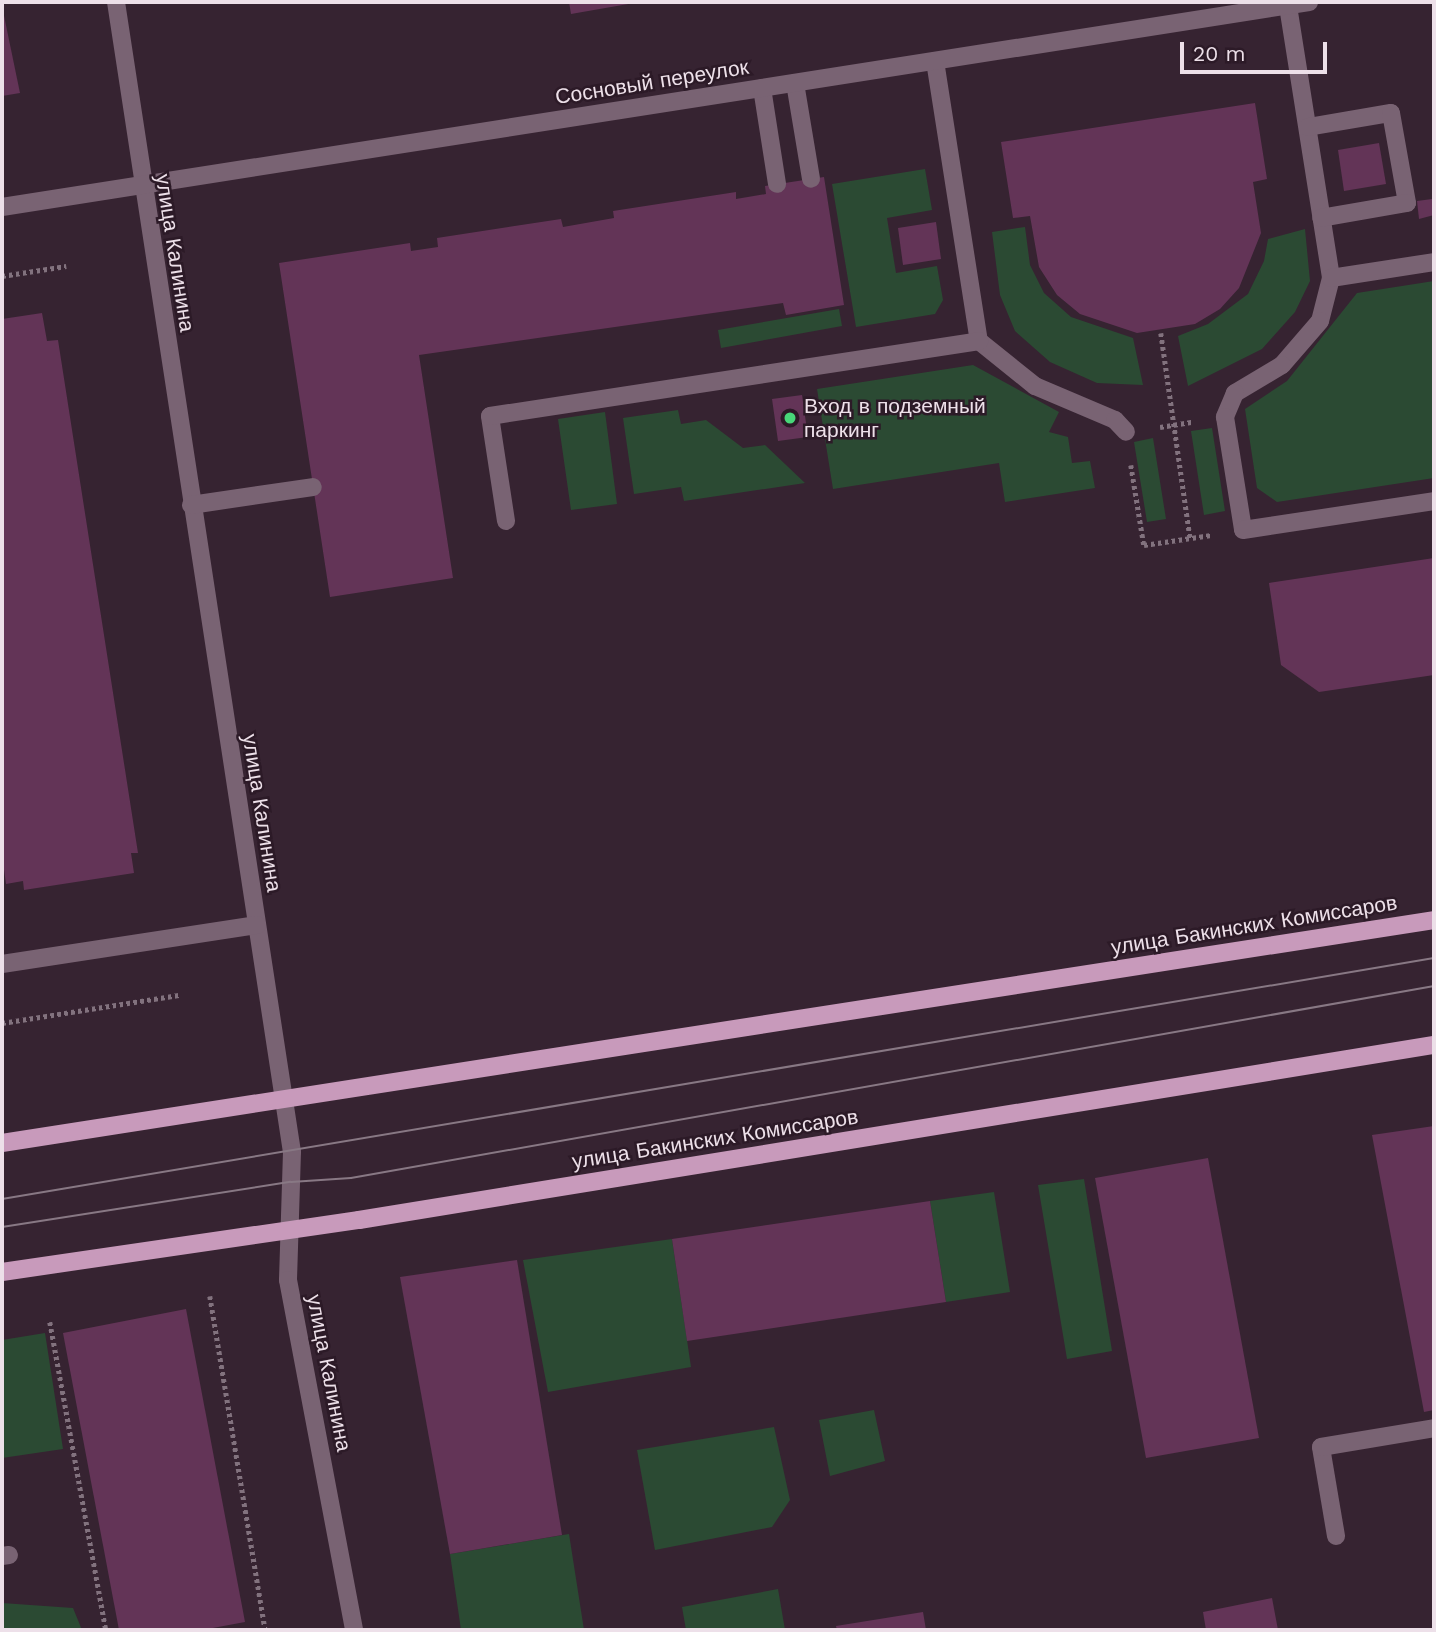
<!DOCTYPE html>
<meta charset="utf-8">
<style>
body{margin:0}
#map{position:relative;width:1436px;height:1632px;overflow:hidden;background:#362331;font-family:"Work Sans",sans-serif}
div>[style]{position:absolute}
[style*='--x']{left:calc(var(--x)*1px);top:calc(var(--y)*1px);width:calc(var(--w)*1px);rotate:calc(var(--a)*1deg)}
.green>*{inset:0;background:#2b4a33}
.building>*{inset:0;background:#633457}
.path>*{height:4.5px;margin-top:-2.25px;transform-origin:0;background:repeating-linear-gradient(90deg,#82727e 0 3.5px,transparent 0 7px)}
.minor>*{height:18px;margin:-9px;padding:0 9px;transform-origin:9px;border-radius:9px;background:#796373}
.major>*{height:18px;margin:-9px;padding:0 9px;transform-origin:9px;border-radius:9px;background:#c89abb}
.tram>*{height:2px;margin:-1px;padding:0 1px;transform-origin:1px;border-radius:1px;background:#887884}
.dots>*{width:19px;height:19px;translate:-50% -50%;box-sizing:border-box;border:4px solid #2c1a27;border-radius:50%}
span{translate:-50% -50%;white-space:nowrap;text-align:center;line-height:1.15;-webkit-text-stroke:5px #2c1a27;paint-order:stroke}
.street-label{font-size:21px;color:#ede0e9}
.poi-label{font-size:21px;color:#ede0e9}
.left{translate:0 -50%;text-align:left}
.frame{position:absolute;inset:0;border:4px solid #ede0e9;pointer-events:none}
.scale{position:absolute;left:1180px;top:42px;width:147px;height:32px;box-sizing:border-box;border:4px solid #ede0e9;border-top:0;padding-left:9px;font-size:21px;line-height:24px;white-space:nowrap;color:#ede0e9;-webkit-text-stroke:5px #2c1a27;paint-order:stroke}
</style>
<div id="map">
<div class="green">
<div style="clip-path:polygon(925px 169px,932px 210px,887px 218px,896px 273px,937px 266px,943px 300px,935px 314px,856px 327px,832px 184px)"></div>
<div style="clip-path:polygon(1025px 227px,1030px 265px,1044px 293px,1071px 317px,1133px 338px,1143px 385px,1097px 383px,1050px 362px,1015px 331px,1000px 295px,992px 232px)"></div>
<div style="clip-path:polygon(1305px 229px,1310px 281px,1295px 312px,1262px 349px,1188px 386px,1178px 336px,1208px 324px,1248px 294px,1264px 261px,1268px 239px)"></div>
<div style="clip-path:polygon(1434px 281px,1434px 478px,1277px 502px,1257px 488px,1245px 409px,1287px 381px,1357px 293px)"></div>
<div style="clip-path:polygon(839px 309px,842px 326px,721px 348px,718px 330px)"></div>
<div style="clip-path:polygon(973px 365px,1059px 412px,1049px 432px,1068px 437px,1072px 463px,1090px 461px,1095px 488px,1005px 502px,999px 463px,833px 489px,817px 389px)"></div>
<div style="clip-path:polygon(678px 410px,681px 424px,706px 420px,743px 448px,765px 445px,805px 483px,684px 501px,681px 487px,634px 494px,623px 418px)"></div>
<div style="clip-path:polygon(605px 412px,617px 504px,571px 510px,558px 419px)"></div>
<div style="clip-path:polygon(1212px 428px,1225px 511px,1204px 515px,1191px 431px)"></div>
<div style="clip-path:polygon(1153px 438px,1166px 519px,1147px 522px,1134px 442px)"></div>
<div style="clip-path:polygon(1084px 1179px,1112px 1351px,1067px 1359px,1038px 1185px)"></div>
<div style="clip-path:polygon(994px 1192px,1010px 1292px,946px 1302px,930px 1201px)"></div>
<div style="clip-path:polygon(672px 1239px,691px 1367px,548px 1392px,523px 1260px)"></div>
<div style="clip-path:polygon(45px 1333px,63px 1449px,2px 1458px,2px 1340px)"></div>
<div style="clip-path:polygon(874px 1410px,885px 1461px,830px 1476px,819px 1420px)"></div>
<div style="clip-path:polygon(774px 1427px,790px 1500px,772px 1527px,655px 1550px,637px 1450px)"></div>
<div style="clip-path:polygon(569px 1534px,584px 1630px,461px 1630px,450px 1554px)"></div>
<div style="clip-path:polygon(778px 1589px,785px 1630px,686px 1630px,682px 1607px)"></div>
<div style="clip-path:polygon(2px 1603px,73px 1608px,82px 1630px,2px 1630px)"></div>
</div>
<div class="building">
<div style="clip-path:polygon(569px 2px,634px 2px,634px 3px,571px 14px)"></div>
<div style="clip-path:polygon(2px 6px,20px 93px,2px 96px)"></div>
<div style="clip-path:polygon(1255px 103px,1267px 179px,1253px 182px,1261px 233px,1239px 288px,1220px 309px,1195px 324px,1137px 333px,1080px 314px,1057px 295px,1039px 267px,1030px 216px,1013px 218px,1001px 142px)"></div>
<div style="clip-path:polygon(1379px 143px,1386px 184px,1344px 191px,1338px 150px)"></div>
<div style="clip-path:polygon(824px 177px,844px 305px,786px 315px,783px 303px,419px 355px,453px 578px,330px 597px,279px 263px,410px 243px,411px 251px,438px 247px,437px 238px,561px 219px,563px 227px,614px 218px,613px 211px,736px 192px,736px 199px,766px 194px,765px 186px)"></div>
<div style="clip-path:polygon(1432px 199px,1434px 215px,1419px 219px,1417px 201px)"></div>
<div style="clip-path:polygon(936px 222px,941px 259px,903px 265px,898px 228px)"></div>
<div style="clip-path:polygon(42px 313px,47px 341px,58px 340px,138px 853px,131px 853px,134px 873px,24px 890px,23px 881px,6px 884px,2px 855px,2px 319px)"></div>
<div style="clip-path:polygon(802px 395px,808px 437px,778px 441px,772px 399px)"></div>
<div style="clip-path:polygon(1434px 558px,1434px 675px,1319px 692px,1281px 665px,1269px 583px)"></div>
<div style="clip-path:polygon(1434px 1126px,1434px 1410px,1424px 1412px,1372px 1135px)"></div>
<div style="clip-path:polygon(1208px 1158px,1259px 1438px,1146px 1458px,1095px 1178px)"></div>
<div style="clip-path:polygon(930px 1201px,946px 1302px,687px 1341px,672px 1239px)"></div>
<div style="clip-path:polygon(517px 1260px,562px 1535px,450px 1554px,400px 1277px)"></div>
<div style="clip-path:polygon(186px 1309px,245px 1622px,202px 1630px,119px 1630px,63px 1333px)"></div>
<div style="clip-path:polygon(1272px 1598px,1278px 1630px,1206px 1630px,1203px 1612px)"></div>
<div style="clip-path:polygon(923px 1612px,926px 1630px,837px 1630px,836px 1626px)"></div>
</div>
<div class="path">
<div style="--x:2;--y:276;--w:65;--a:-8.9"></div>
<div style="--x:1161;--y:333;--w:207;--a:81.9"></div>
<div style="--x:1160;--y:427;--w:33;--a:-9"></div>
<div style="--x:1131;--y:465;--w:81;--a:80.8"></div>
<div style="--x:1144;--y:545;--w:68;--a:-8.5"></div>
<div style="--x:2;--y:1023;--w:179;--a:-9"></div>
<div style="--x:210;--y:1296;--w:338;--a:80.6"></div>
<div style="--x:50;--y:1322;--w:313;--a:79.7"></div>
</div>
<div class="minor">
<div style="--x:116;--y:2;--w:1163;--a:81.3"></div>
<div style="--x:292;--y:1152;--w:128;--a:91.8"></div>
<div style="--x:288;--y:1280;--w:356;--a:79.3"></div>
<div style="--x:1288;--y:6;--w:275;--a:81"></div>
<div style="--x:1331;--y:278;--w:44;--a:104.3"></div>
<div style="--x:1320;--y:321;--w:58;--a:130.8"></div>
<div style="--x:1282;--y:365;--w:55;--a:149.2"></div>
<div style="--x:1235;--y:393;--w:26;--a:113"></div>
<div style="--x:1225;--y:417;--w:114;--a:80.9"></div>
<div style="--x:1243;--y:530;--w:193;--a:-8.6"></div>
<div style="--x:935;--y:61;--w:283;--a:81.1"></div>
<div style="--x:979;--y:341;--w:72;--a:38.8"></div>
<div style="--x:1035;--y:386;--w:87;--a:23"></div>
<div style="--x:1115;--y:420;--w:16;--a:47"></div>
<div style="--x:795;--y:83;--w:97;--a:80.5"></div>
<div style="--x:762;--y:88;--w:97;--a:81.1"></div>
<div style="--x:1308;--y:127;--w:84;--a:-9.6"></div>
<div style="--x:1391;--y:113;--w:91;--a:79.9"></div>
<div style="--x:1407;--y:203;--w:87;--a:170.1"></div>
<div style="--x:2;--y:207;--w:1323;--a:-8.91"></div>
<div style="--x:1331;--y:278;--w:104;--a:-8.8"></div>
<div style="--x:191;--y:505;--w:123;--a:-8.4"></div>
<div style="--x:506;--y:521;--w:106;--a:-98.7"></div>
<div style="--x:490;--y:416;--w:495;--a:-8.7"></div>
<div style="--x:2;--y:964;--w:258;--a:-8.7"></div>
<div style="--x:1336;--y:1536;--w:90;--a:-99.6"></div>
<div style="--x:1321;--y:1447;--w:115;--a:-9.5"></div>
<div style="--x:2;--y:1556;--w:7;--a:-8"></div>
</div>
<div class="major">
<div style="--x:2;--y:1143;--w:1449;--a:-8.85"></div>
<div style="--x:2;--y:1272;--w:361;--a:-8.3"></div>
<div style="--x:359;--y:1220;--w:1089;--a:-9.25"></div>
</div>
<div class="tram">
<div style="--x:2;--y:1199;--w:1452;--a:-9.55"></div>
<div style="--x:2;--y:1227;--w:292;--a:-8.9"></div>
<div style="--x:291;--y:1182;--w:60;--a:-3.8"></div>
<div style="--x:351;--y:1178;--w:1100;--a:-10.05"></div>
</div>
<div class="dots">
<div style="left:790px;top:418px;background:#48d779"></div>
</div>
<div class="street-label">
<span style="left:652px;top:82px;rotate:-9deg">Сосновый переулок</span>
<span style="left:175px;top:253px;rotate:81deg">улица Калинина</span>
<span style="left:262px;top:813px;rotate:81deg">улица Калинина</span>
<span style="left:1254px;top:925px;rotate:-9deg">улица Бакинских Комиссаров</span>
<span style="left:715px;top:1139px;rotate:-9deg">улица Бакинских Комиссаров</span>
<span style="left:329px;top:1373px;rotate:79deg">улица Калинина</span>
</div>
<div class="poi-label">
<span class="left" style="left:804px;top:418px">Вход в подземный<br>паркинг</span>
</div>
<div class="frame"></div>
<div class="scale">20 m</div>
</div>
